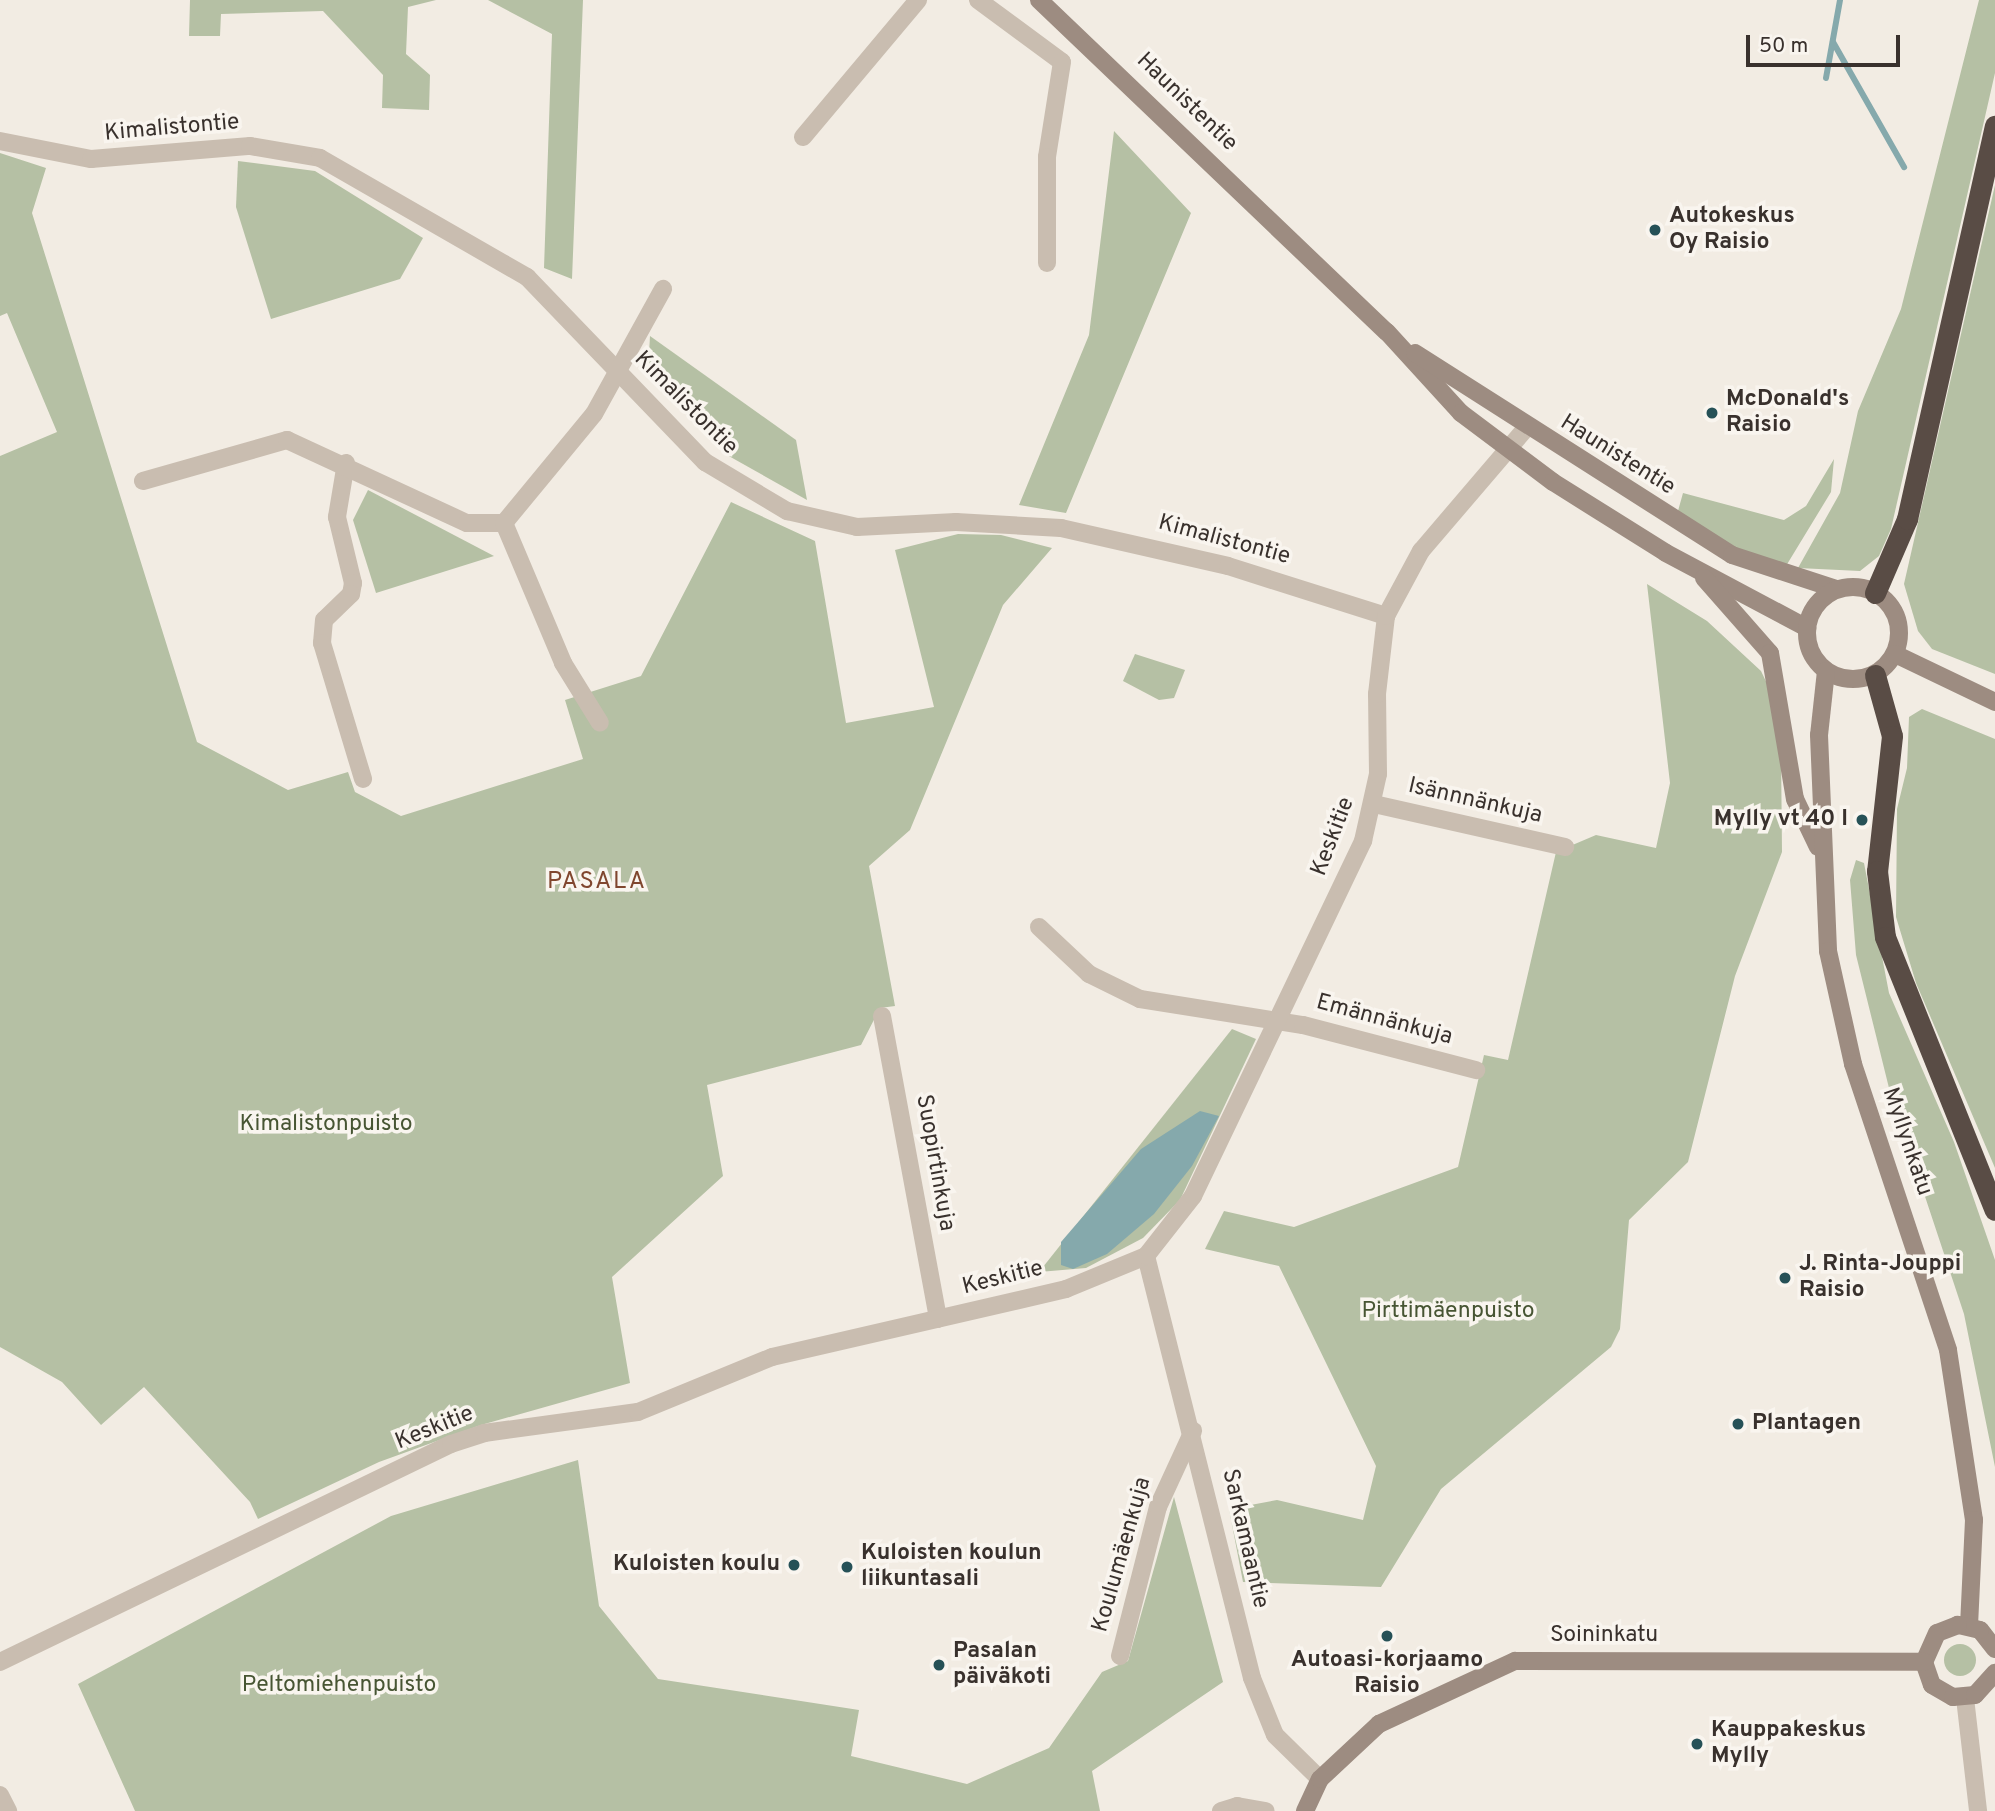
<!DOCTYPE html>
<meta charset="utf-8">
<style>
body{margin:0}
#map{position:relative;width:1995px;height:1811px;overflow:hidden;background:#f2ece3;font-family:Overpass,sans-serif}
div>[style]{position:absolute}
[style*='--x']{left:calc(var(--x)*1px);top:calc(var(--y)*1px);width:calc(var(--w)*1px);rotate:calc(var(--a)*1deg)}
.green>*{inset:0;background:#b5c0a4}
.round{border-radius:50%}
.water>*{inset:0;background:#85a9ac}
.stream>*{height:6px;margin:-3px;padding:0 3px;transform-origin:3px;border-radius:3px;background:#85a9ac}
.street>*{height:18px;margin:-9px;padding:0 9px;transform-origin:9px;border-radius:9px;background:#c9bdb0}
.secondary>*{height:18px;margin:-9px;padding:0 9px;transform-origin:9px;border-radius:9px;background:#9d8c81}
.secondary>.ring{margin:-9px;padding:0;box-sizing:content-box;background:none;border:18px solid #9d8c81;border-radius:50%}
.highway>*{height:21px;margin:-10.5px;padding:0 10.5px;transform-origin:10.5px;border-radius:10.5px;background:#594c45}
.dots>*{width:19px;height:19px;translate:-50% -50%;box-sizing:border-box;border:4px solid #f9f5ef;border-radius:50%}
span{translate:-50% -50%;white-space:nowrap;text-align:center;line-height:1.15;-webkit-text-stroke:7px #f9f5ef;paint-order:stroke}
.street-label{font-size:23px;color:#39312d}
.poi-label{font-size:23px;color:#39312d;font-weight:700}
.left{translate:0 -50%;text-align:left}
.right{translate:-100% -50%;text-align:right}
.park-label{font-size:23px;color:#475533}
.neighbourhood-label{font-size:24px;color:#80462e;letter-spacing:2px}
.scale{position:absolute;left:1746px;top:35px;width:154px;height:32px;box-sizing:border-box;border:4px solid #39312d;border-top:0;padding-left:9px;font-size:21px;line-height:24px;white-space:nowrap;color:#39312d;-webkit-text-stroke:5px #f9f5ef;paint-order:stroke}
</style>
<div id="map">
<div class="green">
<div style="clip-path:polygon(190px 0,436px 0,408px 7px,406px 54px,430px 75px,429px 110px,382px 108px,383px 75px,323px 11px,221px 14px,220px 36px,189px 36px)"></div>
<div style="clip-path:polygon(488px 0,583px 0,572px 279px,544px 268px,552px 34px)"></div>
<div style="clip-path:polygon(1979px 0,1995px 0,1995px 73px,1891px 529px,1879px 556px,1860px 571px,1798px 568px,1840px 493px,1858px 411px,1901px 309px)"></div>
<div style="clip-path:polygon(1114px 131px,1191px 213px,1066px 513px,1019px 505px,1089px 335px)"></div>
<div style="clip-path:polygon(0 153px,46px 168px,32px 213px,197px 742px,288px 790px,348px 772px,355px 792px,401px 816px,583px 759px,565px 700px,641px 676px,731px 502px,815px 541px,846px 723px,934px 707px,895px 550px,958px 534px,1001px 535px,1052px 548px,1003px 605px,910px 830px,869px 866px,895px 1006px,880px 1008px,861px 1045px,707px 1085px,723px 1176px,612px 1277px,630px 1383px,481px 1425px,379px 1462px,258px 1519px,250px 1502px,144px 1387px,101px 1425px,62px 1382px,0 1347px,0 456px,57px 432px,7px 313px,0 316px)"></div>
<div style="clip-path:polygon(238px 161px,315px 171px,423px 238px,400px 279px,271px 319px,236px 207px)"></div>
<div style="clip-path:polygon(1995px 185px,1995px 674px,1932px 649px,1918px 631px,1904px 584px)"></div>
<div style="clip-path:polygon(650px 336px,796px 440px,807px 500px,727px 455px,683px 411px,648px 372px)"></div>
<div style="clip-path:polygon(1834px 459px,1831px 492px,1786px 566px,1734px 549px,1678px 511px,1683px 493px,1784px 520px,1806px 506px)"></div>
<div style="clip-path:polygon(368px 490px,494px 556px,376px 593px,353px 520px)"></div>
<div style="clip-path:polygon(1647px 584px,1707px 621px,1761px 671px,1772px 694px,1781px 750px,1782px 852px,1735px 976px,1688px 1162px,1629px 1220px,1620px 1329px,1611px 1347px,1441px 1489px,1381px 1587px,1243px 1582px,1229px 1509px,1277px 1500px,1363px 1520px,1376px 1466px,1279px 1266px,1205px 1249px,1224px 1211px,1294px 1227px,1458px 1167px,1484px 1055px,1508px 1060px,1556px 852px,1596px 835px,1656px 848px,1670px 783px)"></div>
<div style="clip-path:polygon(1135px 654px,1185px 670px,1174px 698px,1159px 700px,1123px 681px)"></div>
<div style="clip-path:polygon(1922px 709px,1995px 739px,1995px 1168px,1916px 983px,1896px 917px,1897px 809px,1907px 768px,1909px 717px)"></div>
<div style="clip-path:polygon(1856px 860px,1864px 863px,1889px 993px,1954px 1142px,1995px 1260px,1995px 1467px,1964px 1314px,1889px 1088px,1856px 955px,1850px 880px)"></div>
<div style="clip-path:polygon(1232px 1029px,1256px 1039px,1180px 1200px,1143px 1238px,1086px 1268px,1039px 1272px)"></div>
<div style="clip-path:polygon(578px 1460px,599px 1606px,658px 1679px,859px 1710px,851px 1756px,967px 1784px,1049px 1748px,1102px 1672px,1128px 1661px,1174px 1497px,1223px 1682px,1092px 1771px,1100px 1811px,135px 1811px,78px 1684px,391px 1516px)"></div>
<div class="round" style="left:1944px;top:1644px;width:32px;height:32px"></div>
</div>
<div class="water">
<div style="clip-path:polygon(1200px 1111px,1219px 1116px,1192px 1166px,1154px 1214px,1107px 1254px,1073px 1269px,1061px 1265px,1061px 1242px,1141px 1149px)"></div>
</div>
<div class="stream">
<div style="--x:1833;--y:42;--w:144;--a:60.4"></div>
<div style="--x:1826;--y:78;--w:79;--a:-79.8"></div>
</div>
<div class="street">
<div style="--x:978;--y:0;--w:104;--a:36.4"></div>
<div style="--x:1062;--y:62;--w:96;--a:99"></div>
<div style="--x:1047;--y:157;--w:106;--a:90"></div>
<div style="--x:803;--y:137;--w:179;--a:-50"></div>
<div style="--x:0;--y:141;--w:93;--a:11.2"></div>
<div style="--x:91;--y:159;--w:160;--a:-4.7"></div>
<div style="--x:250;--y:146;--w:71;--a:9.7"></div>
<div style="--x:320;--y:158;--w:239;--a:29.9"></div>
<div style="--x:527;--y:277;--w:257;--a:46.1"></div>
<div style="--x:705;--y:462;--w:96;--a:30.9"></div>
<div style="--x:787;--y:511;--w:72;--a:12.9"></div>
<div style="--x:857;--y:527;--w:99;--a:-2.9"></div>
<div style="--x:956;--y:522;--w:105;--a:3.3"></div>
<div style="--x:1061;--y:528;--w:171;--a:12.8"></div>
<div style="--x:1228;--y:566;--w:166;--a:17.6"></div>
<div style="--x:346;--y:463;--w:55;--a:99.5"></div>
<div style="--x:337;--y:517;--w:68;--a:76.4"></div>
<div style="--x:353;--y:583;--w:11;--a:100"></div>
<div style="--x:351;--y:594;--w:37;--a:136"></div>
<div style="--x:324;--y:620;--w:23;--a:95"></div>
<div style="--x:322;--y:643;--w:142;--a:73.2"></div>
<div style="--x:143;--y:481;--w:150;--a:-15.9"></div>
<div style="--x:287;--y:440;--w:198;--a:24.8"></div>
<div style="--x:467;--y:523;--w:37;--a:0"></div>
<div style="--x:504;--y:523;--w:141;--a:-50.5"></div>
<div style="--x:594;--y:414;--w:143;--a:-61.1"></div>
<div style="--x:504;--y:523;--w:152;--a:67.1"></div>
<div style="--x:563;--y:663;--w:70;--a:58.3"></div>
<div style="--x:1374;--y:804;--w:196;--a:12.7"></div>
<div style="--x:1039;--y:927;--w:69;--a:43.2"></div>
<div style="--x:1089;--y:974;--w:57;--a:26.1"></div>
<div style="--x:1140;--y:999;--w:165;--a:9.1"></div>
<div style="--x:1303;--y:1025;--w:179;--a:14.6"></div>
<div style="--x:882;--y:1016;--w:308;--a:79.5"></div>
<div style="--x:1146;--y:1256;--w:435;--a:75.9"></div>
<div style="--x:1252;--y:1678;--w:61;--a:68"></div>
<div style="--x:1275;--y:1735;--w:63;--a:44.4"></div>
<div style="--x:1120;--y:1656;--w:154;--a:-75.7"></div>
<div style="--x:1158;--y:1507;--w:84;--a:-65.3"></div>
<div style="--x:0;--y:1662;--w:501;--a:-25.8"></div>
<div style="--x:451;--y:1444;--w:35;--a:-18"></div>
<div style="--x:484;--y:1433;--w:155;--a:-7.8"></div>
<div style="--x:638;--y:1412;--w:145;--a:-22.3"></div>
<div style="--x:772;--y:1357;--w:302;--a:-13"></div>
<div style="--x:1066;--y:1289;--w:87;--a:-22.4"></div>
<div style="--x:1146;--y:1256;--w:76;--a:-51.9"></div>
<div style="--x:1193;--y:1196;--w:394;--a:-64.4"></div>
<div style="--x:1363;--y:841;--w:69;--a:-77.4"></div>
<div style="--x:1378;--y:774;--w:80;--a:-90.7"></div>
<div style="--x:1377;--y:694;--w:79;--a:-83.4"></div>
<div style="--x:1386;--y:616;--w:74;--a:-61.7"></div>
<div style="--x:1421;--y:551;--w:162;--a:-49.5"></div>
<div style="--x:1965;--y:1698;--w:114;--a:83.4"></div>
<div style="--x:0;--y:1795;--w:18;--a:63"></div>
<div style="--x:1221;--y:1811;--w:17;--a:-17"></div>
<div style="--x:1237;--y:1806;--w:29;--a:10"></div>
</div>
<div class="secondary">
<div style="--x:1039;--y:0;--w:481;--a:43.7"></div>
<div style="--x:1387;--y:332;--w:110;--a:47.6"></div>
<div style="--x:1461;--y:413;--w:115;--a:36.9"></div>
<div style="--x:1553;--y:482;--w:133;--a:32.1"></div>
<div style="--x:1666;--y:553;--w:160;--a:28"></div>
<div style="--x:1415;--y:353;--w:376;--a:32.5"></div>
<div style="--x:1732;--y:555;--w:109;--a:18.1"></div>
<div style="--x:1704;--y:578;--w:100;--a:48.7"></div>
<div style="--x:1770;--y:653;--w:148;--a:80.3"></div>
<div style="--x:1795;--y:799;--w:53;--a:64.4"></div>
<div class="ring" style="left:1807px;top:587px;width:74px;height:74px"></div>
<div style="--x:1895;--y:654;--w:111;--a:25.6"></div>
<div style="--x:1826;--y:671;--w:64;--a:96.2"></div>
<div style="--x:1819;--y:735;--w:216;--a:87.6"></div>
<div style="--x:1828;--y:951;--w:116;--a:77.5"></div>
<div style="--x:1853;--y:1064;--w:301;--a:71.6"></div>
<div style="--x:1948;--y:1350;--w:172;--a:81.3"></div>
<div style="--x:1974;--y:1520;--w:106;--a:92.7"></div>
<div style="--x:1995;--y:1649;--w:24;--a:-128"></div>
<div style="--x:1980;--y:1630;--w:23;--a:-167"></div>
<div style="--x:1958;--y:1625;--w:22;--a:159"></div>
<div style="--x:1937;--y:1633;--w:32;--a:114"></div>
<div style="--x:1924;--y:1662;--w:24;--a:71"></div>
<div style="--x:1932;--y:1685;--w:24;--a:30"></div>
<div style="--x:1953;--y:1697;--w:22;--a:-5"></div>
<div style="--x:1975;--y:1695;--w:30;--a:-48"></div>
<div style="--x:1305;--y:1811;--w:35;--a:-65"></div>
<div style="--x:1320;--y:1779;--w:81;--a:-43"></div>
<div style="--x:1379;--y:1724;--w:150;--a:-24.9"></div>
<div style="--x:1515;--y:1661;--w:409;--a:0.1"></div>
</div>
<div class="highway">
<div style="--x:1875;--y:593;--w:81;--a:-66.6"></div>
<div style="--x:1907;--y:519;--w:403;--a:-77.4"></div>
<div style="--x:1875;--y:675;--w:63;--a:74.4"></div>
<div style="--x:1892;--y:736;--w:136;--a:96.3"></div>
<div style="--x:1877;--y:871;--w:66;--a:83.1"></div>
<div style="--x:1885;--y:937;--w:294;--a:68.1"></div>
</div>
<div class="dots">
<div style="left:1655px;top:230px;background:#265157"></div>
<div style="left:1712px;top:413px;background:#265157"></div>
<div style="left:1862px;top:820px;background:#265157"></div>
<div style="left:1785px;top:1278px;background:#265157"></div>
<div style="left:1738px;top:1424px;background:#265157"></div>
<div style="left:794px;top:1565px;background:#265157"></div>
<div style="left:847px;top:1567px;background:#265157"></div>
<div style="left:1387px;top:1636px;background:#265157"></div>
<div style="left:939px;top:1665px;background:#265157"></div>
<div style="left:1697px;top:1744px;background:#265157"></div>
</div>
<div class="street-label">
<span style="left:1186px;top:103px;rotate:44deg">Haunistentie</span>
<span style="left:172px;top:129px;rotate:-5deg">Kimalistontie</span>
<span style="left:685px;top:404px;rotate:45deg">Kimalistontie</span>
<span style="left:1617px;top:456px;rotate:32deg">Haunistentie</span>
<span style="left:1224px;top:541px;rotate:15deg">Kimalistontie</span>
<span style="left:1475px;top:802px;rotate:13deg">Isännnänkuja</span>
<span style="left:1334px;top:837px;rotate:-69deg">Keskitie</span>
<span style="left:1384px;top:1021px;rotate:15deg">Emännänkuja</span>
<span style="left:1906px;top:1142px;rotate:71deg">Myllynkatu</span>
<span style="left:934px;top:1163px;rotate:80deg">Suopirtinkuja</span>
<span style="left:1003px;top:1279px;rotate:-14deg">Keskitie</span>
<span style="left:435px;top:1429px;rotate:-22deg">Keskitie</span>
<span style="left:1244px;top:1539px;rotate:77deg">Sarkamaantie</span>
<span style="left:1123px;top:1555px;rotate:-74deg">Koulumäenkuja</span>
<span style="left:1604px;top:1636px">Soininkatu</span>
</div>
<div class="poi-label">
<span class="left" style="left:1669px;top:230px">Autokeskus<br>Oy Raisio</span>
<span class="left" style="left:1726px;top:413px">McDonald's<br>Raisio</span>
<span class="right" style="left:1848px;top:820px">Mylly vt 40 I</span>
<span class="left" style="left:1799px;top:1278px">J. Rinta-Jouppi<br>Raisio</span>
<span class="left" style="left:1752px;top:1424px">Plantagen</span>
<span class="left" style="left:861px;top:1567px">Kuloisten koulun<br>liikuntasali</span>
<span class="right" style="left:780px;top:1565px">Kuloisten koulu</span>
<span class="left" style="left:953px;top:1665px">Pasalan<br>päiväkoti</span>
<span style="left:1387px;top:1674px">Autoasi-korjaamo<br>Raisio</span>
<span class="left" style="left:1711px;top:1744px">Kauppakeskus<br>Mylly</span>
</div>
<div class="park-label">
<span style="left:326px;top:1125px">Kimalistonpuisto</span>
<span style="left:1448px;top:1312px">Pirttimäenpuisto</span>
<span style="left:339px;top:1686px">Peltomiehenpuisto</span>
</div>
<div class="neighbourhood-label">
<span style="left:597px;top:883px">PASALA</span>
</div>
<div class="scale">50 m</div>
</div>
